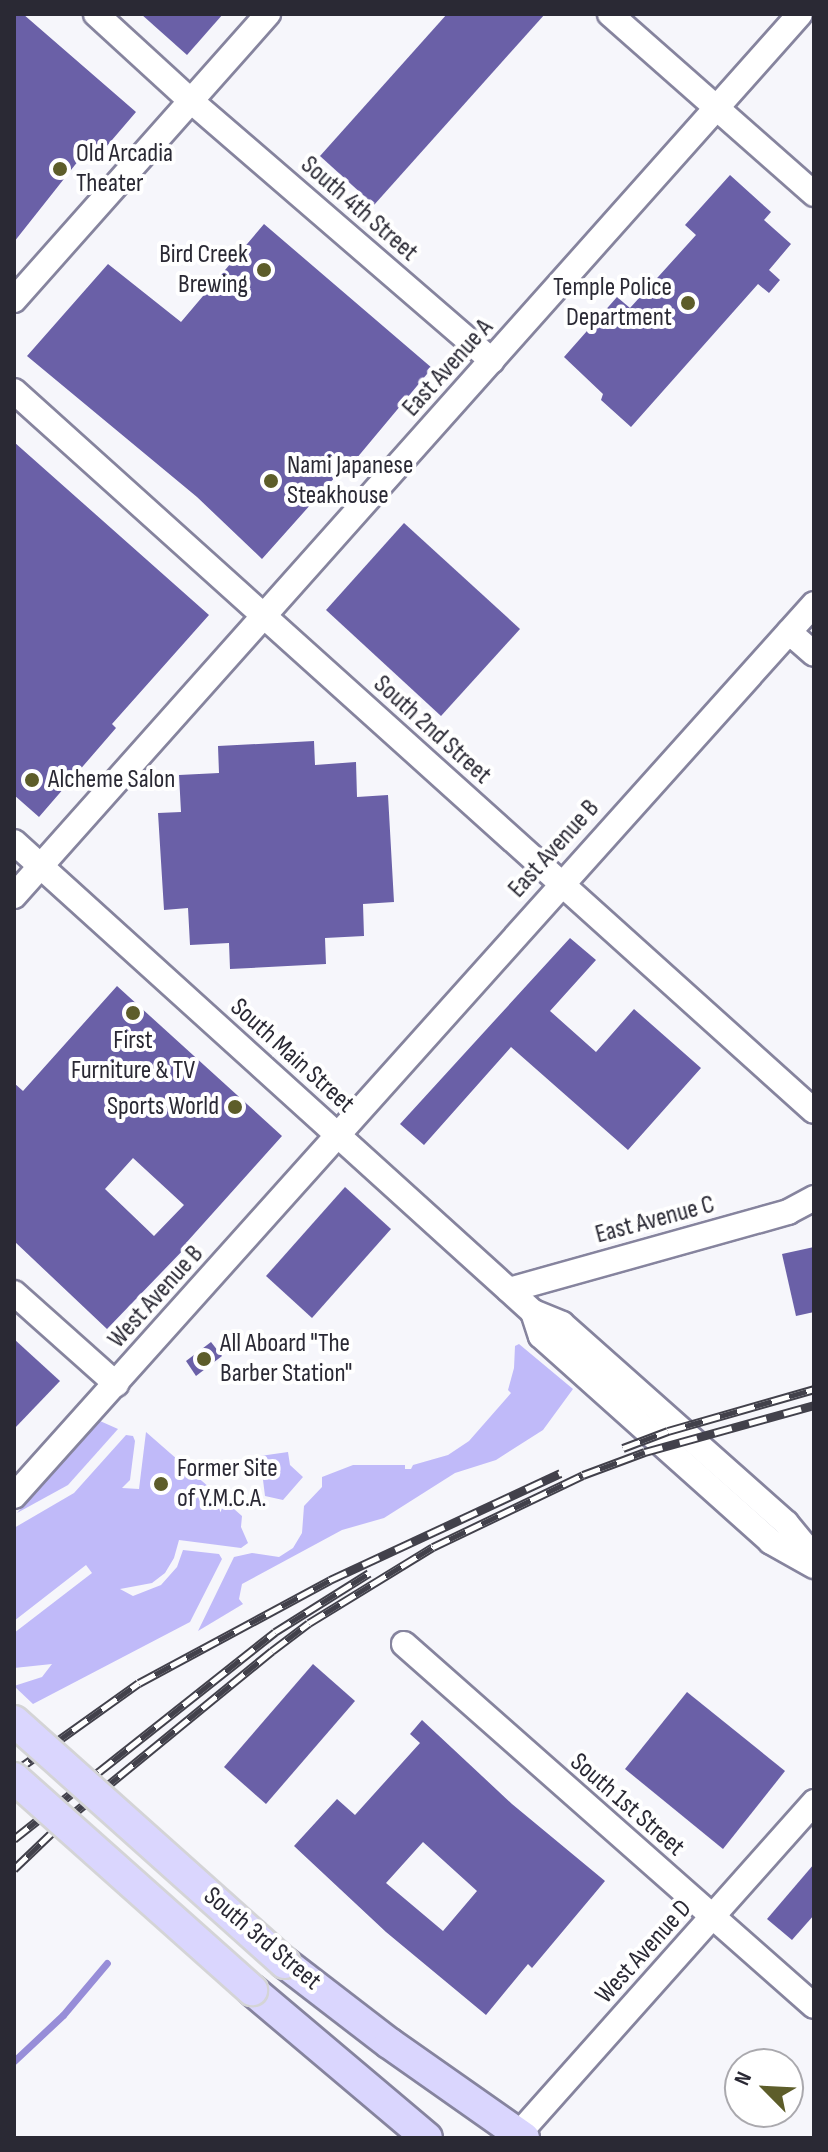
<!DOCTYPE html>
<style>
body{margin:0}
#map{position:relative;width:828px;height:2152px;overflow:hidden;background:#f6f6fb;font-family:"Sofia Sans Condensed",sans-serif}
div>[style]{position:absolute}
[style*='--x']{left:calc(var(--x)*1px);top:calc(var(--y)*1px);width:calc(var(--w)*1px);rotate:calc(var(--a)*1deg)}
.green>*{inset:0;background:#c0baf9}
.stream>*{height:7px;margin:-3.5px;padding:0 3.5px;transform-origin:3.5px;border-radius:3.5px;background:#978dd8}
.building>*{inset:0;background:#6a60a7}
.roads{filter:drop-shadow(2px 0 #86849e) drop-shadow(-2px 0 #86849e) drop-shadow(0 2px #86849e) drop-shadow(0 -2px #86849e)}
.minor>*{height:24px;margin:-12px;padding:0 12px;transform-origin:12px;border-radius:12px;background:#fff}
.major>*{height:30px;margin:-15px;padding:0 15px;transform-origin:15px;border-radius:15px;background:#dad6fe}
.rail>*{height:9px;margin-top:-4.5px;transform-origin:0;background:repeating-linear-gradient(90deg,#fff 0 18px,#42414b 0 36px);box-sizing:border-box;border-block:2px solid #42414b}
.bridges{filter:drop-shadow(2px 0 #d4d4d6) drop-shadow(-2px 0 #d4d4d6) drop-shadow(0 2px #d4d4d6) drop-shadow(0 -2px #d4d4d6)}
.major-bridge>*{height:30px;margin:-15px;padding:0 15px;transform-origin:15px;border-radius:15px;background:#dad6fe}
.dots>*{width:22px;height:22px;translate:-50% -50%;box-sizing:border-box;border:4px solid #fff;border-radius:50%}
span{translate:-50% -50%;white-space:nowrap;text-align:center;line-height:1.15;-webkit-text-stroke:8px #fff;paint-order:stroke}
.poi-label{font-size:26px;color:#2a2934}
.left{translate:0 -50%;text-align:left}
.right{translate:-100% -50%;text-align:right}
.street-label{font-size:26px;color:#2a2934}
.frame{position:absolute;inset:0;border:16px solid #2a2934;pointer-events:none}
.north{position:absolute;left:724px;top:2048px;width:80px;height:80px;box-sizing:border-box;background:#fff;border:2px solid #aaa9ae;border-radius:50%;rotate:294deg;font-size:22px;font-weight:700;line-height:32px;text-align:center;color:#2a2934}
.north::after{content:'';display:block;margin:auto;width:28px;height:36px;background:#5d5d2a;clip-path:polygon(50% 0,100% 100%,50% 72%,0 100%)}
</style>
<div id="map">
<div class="green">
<div style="clip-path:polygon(519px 1344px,573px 1389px,543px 1430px,496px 1460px,455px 1473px,384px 1518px,342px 1530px,242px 1584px,239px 1599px,243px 1604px,198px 1631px,234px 1557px,252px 1553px,279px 1557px,293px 1548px,302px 1533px,304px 1506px,322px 1487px,322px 1477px,353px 1465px,405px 1465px,405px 1469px,411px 1469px,413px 1465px,448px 1455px,469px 1441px,511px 1393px,508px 1390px,514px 1368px,515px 1346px)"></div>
<div style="clip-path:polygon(100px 1421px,118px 1429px,68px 1485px,17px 1513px)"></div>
<div style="clip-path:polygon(146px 1432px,242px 1516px,241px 1527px,248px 1543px,241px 1548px,179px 1540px,174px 1558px,165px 1573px,152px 1583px,120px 1589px,133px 1596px,161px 1585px,177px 1567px,183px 1550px,219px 1554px,222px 1559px,190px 1622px,33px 1704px,14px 1686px,42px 1677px,52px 1664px,14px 1668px,14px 1633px,92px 1573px,86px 1565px,14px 1621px,14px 1528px,74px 1493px,126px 1435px,133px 1436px,135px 1441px,130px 1480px,122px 1488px,139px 1489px)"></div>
<div style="clip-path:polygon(288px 1452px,290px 1465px,303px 1477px,283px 1500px,265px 1496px,260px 1456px)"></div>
</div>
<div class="stream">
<div style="--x:14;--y:2061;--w:67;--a:-43.2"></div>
<div style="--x:63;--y:2015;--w:68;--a:-49.8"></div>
</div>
<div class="building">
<div style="clip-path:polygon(14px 14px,23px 14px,136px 112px,100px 154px,90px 146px,14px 242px)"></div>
<div style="clip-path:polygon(141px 14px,223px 14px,187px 55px)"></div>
<div style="clip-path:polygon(447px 14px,545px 14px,374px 205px,320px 156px)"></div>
<div style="clip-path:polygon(730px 175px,771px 212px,764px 220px,791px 244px,769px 270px,780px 280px,769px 293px,758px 284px,631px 427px,601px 400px,603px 394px,564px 357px,617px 297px,630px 308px,696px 235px,685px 225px)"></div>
<div style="clip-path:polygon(264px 224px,432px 368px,356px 459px,353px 457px,262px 559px,197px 497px,27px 356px,108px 264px,181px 322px)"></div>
<div style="clip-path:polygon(14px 442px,209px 615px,112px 724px,116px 728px,39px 817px,14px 795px)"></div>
<div style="clip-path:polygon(404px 523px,520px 629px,441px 716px,326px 610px)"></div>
<div style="clip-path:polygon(314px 741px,315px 765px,356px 762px,357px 797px,388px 795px,394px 902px,363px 904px,364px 936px,325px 938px,326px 964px,230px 969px,229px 943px,190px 945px,188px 908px,164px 910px,158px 813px,181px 812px,179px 775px,219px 773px,218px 746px)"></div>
<div style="clip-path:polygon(570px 938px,596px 960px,550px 1011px,596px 1052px,634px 1009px,701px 1068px,628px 1150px,511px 1047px,424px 1145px,400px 1124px)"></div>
<div style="clip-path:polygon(evenodd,117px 986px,282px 1136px,186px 1243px,188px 1245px,107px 1329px,14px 1241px,14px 1083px,23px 1091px,117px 986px,133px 1158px,184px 1205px,154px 1236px,105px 1189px,133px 1158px)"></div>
<div style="clip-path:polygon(345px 1187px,391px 1229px,312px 1318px,266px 1276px)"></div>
<div style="clip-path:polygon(814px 1247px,814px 1312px,796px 1316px,782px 1254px)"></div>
<div style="clip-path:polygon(14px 1339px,60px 1381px,14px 1429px)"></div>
<div style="clip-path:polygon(211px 1342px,222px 1356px,196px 1376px,186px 1361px)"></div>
<div style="clip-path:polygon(313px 1664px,355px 1701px,266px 1804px,224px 1767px)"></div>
<div style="clip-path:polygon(687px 1692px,785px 1771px,723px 1849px,625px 1769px)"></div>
<div style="clip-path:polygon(evenodd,422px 1720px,512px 1804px,605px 1881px,532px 1968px,528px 1964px,486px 2015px,386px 1932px,294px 1846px,337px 1799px,355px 1815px,420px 1743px,410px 1734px,422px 1720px,423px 1842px,477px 1891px,443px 1931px,386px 1883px,423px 1842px)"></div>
<div style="clip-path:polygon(814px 1864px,814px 1915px,792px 1940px,767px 1919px)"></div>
</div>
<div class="roads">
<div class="minor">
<div style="--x:96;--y:14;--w:127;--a:42.5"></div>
<div style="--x:190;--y:100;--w:399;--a:40.8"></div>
<div style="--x:610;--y:14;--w:272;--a:41.4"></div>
<div style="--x:14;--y:300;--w:383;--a:-48.4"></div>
<div style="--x:14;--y:391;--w:1076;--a:41.99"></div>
<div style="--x:789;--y:632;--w:33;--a:41"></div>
<div style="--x:14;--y:842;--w:700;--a:42.16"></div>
<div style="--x:533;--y:1312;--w:31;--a:22"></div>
<div style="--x:562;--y:1324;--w:300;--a:41.6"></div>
<div style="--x:786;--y:1523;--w:44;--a:50.5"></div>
<div style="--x:14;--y:896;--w:1181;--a:-48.29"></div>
<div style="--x:509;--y:1290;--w:290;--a:-15.6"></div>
<div style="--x:788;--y:1212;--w:30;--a:-28"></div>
<div style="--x:14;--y:1293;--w:137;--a:41.7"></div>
<div style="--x:533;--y:1312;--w:25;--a:72"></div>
<div style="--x:541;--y:1336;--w:309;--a:41.8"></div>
<div style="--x:771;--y:1542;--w:49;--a:29.2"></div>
<div style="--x:14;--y:1496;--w:1198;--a:-48.11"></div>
<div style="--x:404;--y:1644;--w:547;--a:41.44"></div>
<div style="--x:515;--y:2138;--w:450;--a:-48.3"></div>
</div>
<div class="major">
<div style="--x:285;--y:1963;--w:131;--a:37.6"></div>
<div style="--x:389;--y:2043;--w:165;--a:35.1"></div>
<div style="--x:252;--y:1990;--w:229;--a:40.2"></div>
</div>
</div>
<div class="rail">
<div style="--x:623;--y:1448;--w:48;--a:-20.7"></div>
<div style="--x:668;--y:1431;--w:152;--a:-16"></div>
<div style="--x:14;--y:1772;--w:153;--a:-35.5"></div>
<div style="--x:139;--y:1683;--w:217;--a:-28.3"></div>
<div style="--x:330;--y:1580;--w:254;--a:-24.9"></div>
<div style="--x:14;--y:1839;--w:333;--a:-38.4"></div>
<div style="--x:275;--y:1632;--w:111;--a:-32.1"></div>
<div style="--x:14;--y:1869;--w:68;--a:-43.8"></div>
<div style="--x:63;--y:1822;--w:270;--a:-39.3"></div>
<div style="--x:272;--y:1651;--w:46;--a:-37.1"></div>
<div style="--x:309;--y:1623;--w:145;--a:-31.5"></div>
<div style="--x:433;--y:1547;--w:166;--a:-25.6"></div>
<div style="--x:583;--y:1475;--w:66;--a:-20.4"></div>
<div style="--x:645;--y:1452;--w:175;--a:-15.5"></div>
</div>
<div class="bridges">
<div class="major-bridge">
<div style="--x:14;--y:1721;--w:363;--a:41.8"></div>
<div style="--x:14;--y:1778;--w:319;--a:41.7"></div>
</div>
</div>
<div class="dots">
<div style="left:60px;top:169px;background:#5d5d2a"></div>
<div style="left:264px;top:270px;background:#5d5d2a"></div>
<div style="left:688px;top:303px;background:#5d5d2a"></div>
<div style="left:271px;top:481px;background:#5d5d2a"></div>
<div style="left:32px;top:780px;background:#5d5d2a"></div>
<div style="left:133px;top:1013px;background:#5d5d2a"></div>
<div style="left:235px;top:1107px;background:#5d5d2a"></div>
<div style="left:204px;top:1359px;background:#5d5d2a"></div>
<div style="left:161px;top:1484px;background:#5d5d2a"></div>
</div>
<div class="poi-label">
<span class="left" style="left:76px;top:169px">Old Arcadia<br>Theater</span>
<span class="right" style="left:248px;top:270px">Bird Creek<br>Brewing</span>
<span class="right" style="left:672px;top:303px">Temple Police<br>Department</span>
<span class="left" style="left:287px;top:481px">Nami Japanese<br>Steakhouse</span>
<span class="left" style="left:48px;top:780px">Alcheme Salon</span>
<span style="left:133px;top:1056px">First<br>Furniture &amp; TV</span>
<span class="right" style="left:219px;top:1107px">Sports World</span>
<span class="left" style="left:220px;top:1359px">All Aboard "The<br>Barber Station"</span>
<span class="left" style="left:177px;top:1484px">Former Site<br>of Y.M.C.A.</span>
</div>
<div class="street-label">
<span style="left:359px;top:209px;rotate:41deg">South 4th Street</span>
<span style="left:448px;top:368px;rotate:-48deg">East Avenue A</span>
<span style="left:432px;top:730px;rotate:42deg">South 2nd Street</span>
<span style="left:554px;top:849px;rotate:-48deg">East Avenue B</span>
<span style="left:292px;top:1056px;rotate:42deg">South Main Street</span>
<span style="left:655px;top:1220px;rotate:-15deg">East Avenue C</span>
<span style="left:156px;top:1297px;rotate:-48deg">West Avenue B</span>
<span style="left:627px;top:1805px;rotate:41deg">South 1st Street</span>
<span style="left:262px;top:1939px;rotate:40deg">South 3rd Street</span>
<span style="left:644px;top:1952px;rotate:-48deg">West Avenue D</span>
</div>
<div class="frame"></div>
<div class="north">N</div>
</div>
